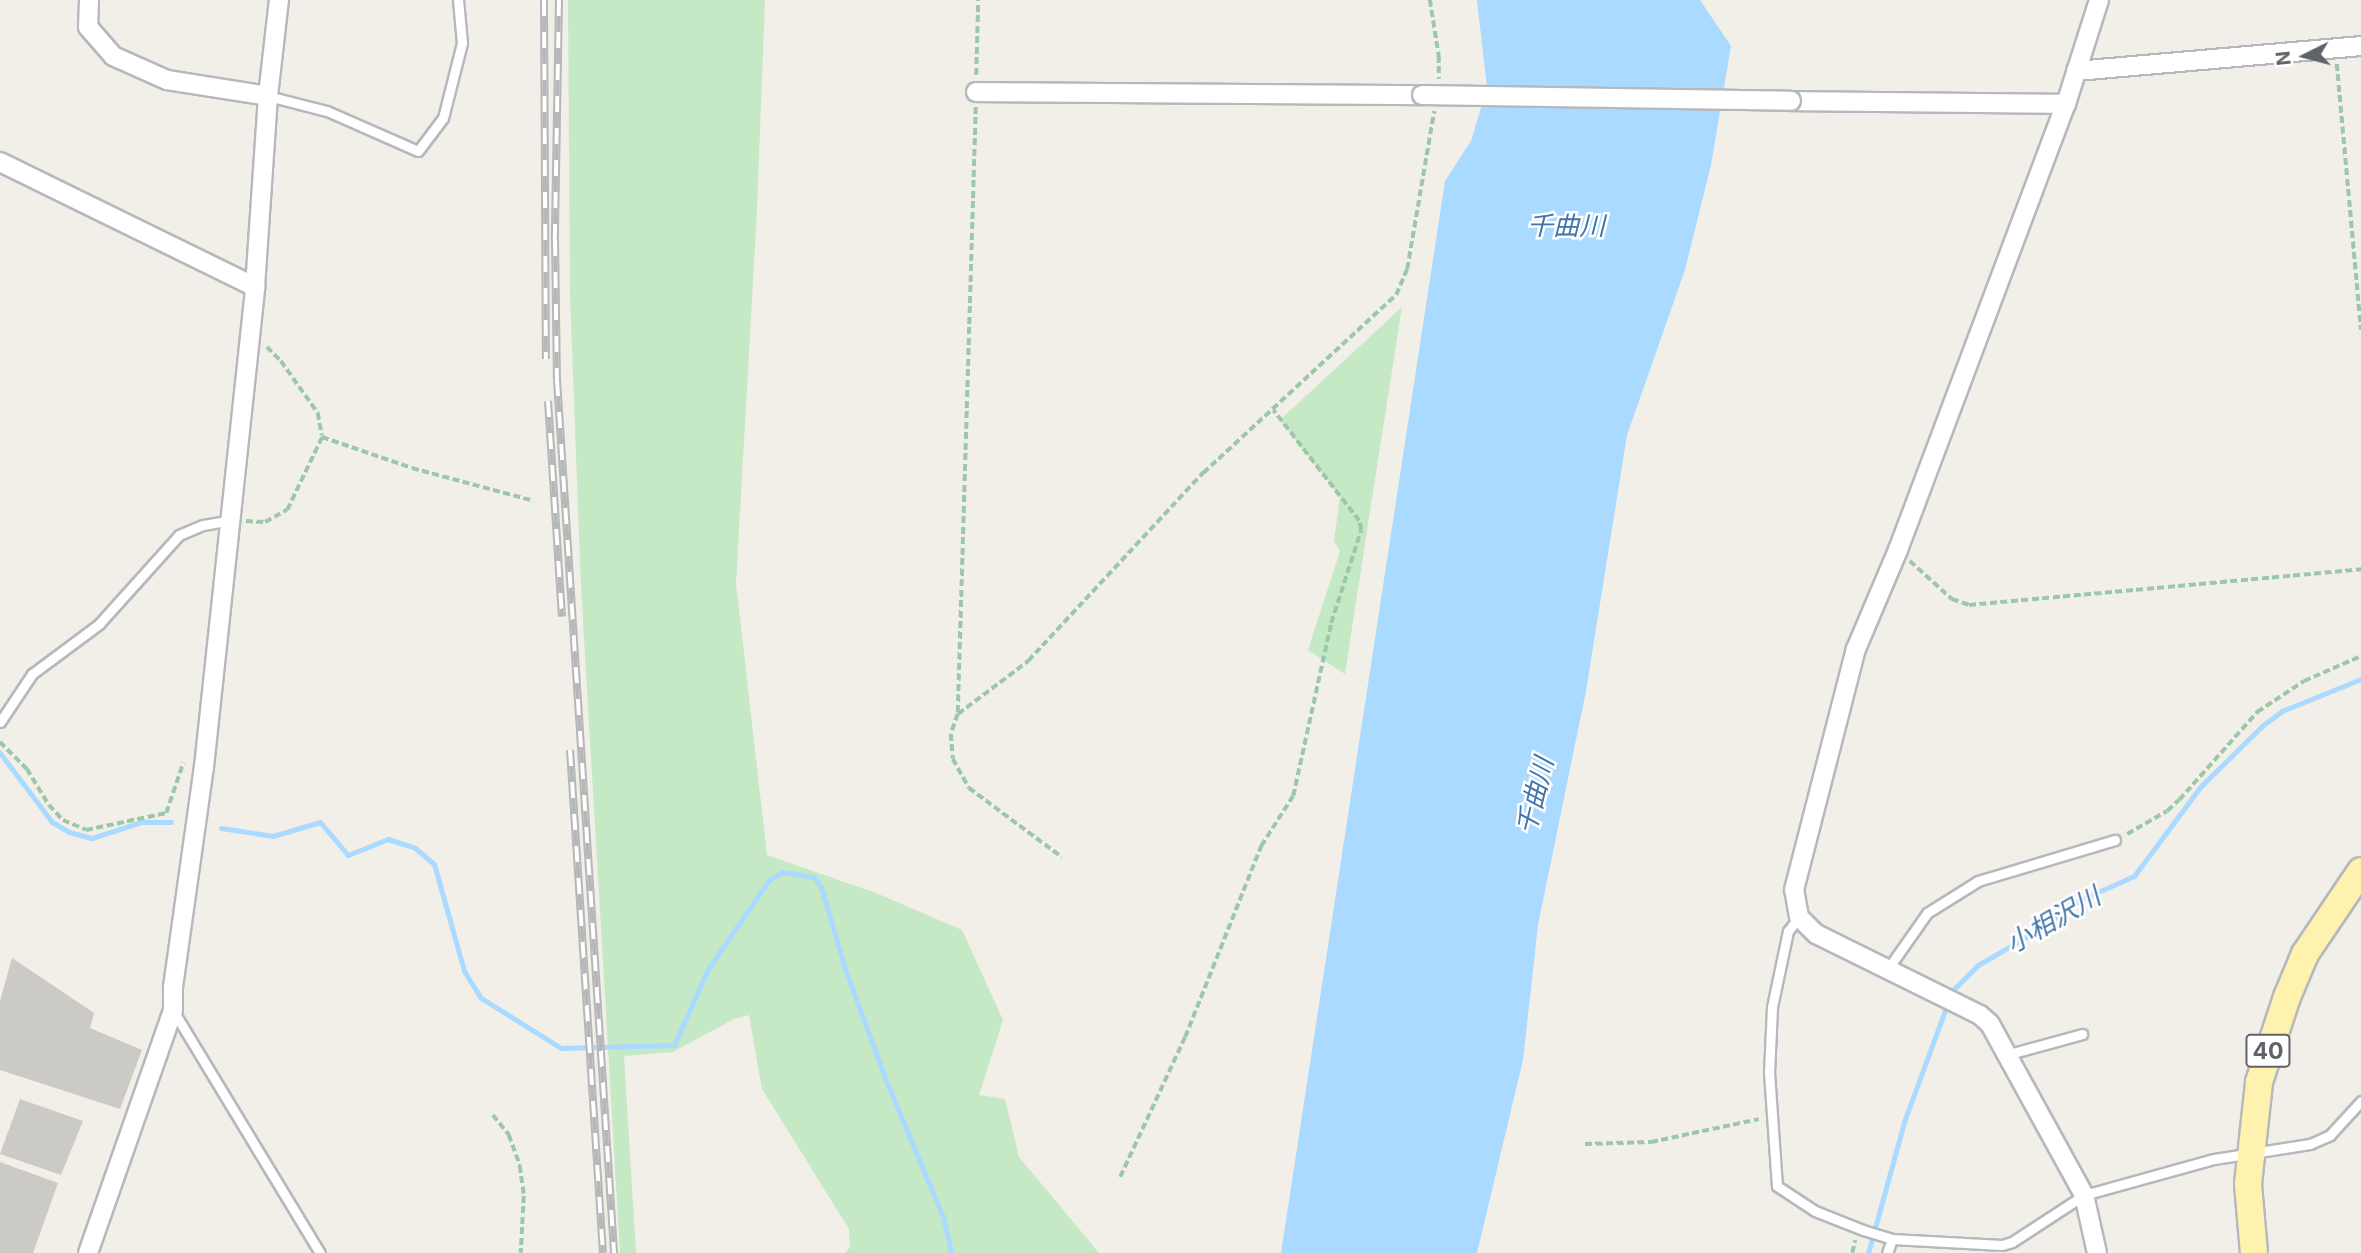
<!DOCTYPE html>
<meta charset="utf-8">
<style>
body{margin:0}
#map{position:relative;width:2361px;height:1253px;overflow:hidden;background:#f1efe8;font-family:Inter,"Noto Sans JP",sans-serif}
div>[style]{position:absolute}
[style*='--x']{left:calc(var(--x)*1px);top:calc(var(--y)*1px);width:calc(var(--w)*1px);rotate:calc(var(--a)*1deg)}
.green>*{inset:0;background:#c5e8c5}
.water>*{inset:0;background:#aadaff}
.stream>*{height:5px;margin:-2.5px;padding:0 2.5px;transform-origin:2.5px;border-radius:2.5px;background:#aadaff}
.building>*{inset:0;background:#cccac5}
.path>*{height:3.5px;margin-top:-1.75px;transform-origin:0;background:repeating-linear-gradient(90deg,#9cc7a9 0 7px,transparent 0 10.5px)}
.roads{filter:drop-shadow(2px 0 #b5b8bc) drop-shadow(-2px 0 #b5b8bc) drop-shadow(0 2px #b5b8bc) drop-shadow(0 -2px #b5b8bc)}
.service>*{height:9px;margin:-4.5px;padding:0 4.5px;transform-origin:4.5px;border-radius:4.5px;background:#fff}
.minor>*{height:18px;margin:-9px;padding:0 9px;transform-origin:9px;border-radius:9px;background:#fff}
.primary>*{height:26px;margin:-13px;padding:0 13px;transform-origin:13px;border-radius:13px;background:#fff2af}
.rail>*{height:8px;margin-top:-4px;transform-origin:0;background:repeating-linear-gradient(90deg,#fff 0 16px,#b6b7b8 0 32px);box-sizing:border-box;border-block:2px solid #b6b7b8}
.bridges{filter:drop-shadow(2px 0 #b5b8bc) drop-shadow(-2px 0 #b5b8bc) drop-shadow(0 2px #b5b8bc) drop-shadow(0 -2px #b5b8bc)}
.minor-bridge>*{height:18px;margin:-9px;padding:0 9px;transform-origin:9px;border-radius:9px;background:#fff}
span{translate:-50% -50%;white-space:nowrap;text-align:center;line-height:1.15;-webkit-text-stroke:5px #fff;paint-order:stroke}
.shield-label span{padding:2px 5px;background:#fff;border:2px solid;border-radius:5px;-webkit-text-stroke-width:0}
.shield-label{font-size:23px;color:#5f6368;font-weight:700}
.water-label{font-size:26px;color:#4174aa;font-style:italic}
.north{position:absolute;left:2270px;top:21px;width:70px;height:70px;-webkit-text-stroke:5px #fff;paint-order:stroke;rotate:264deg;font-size:19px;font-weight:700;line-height:28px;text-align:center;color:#5f6368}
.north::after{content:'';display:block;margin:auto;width:24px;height:32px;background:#5f6368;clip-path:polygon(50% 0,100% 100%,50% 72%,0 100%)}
</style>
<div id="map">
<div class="green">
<div style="clip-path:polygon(568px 0,765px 0,757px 210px,736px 583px,767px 855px,876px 893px,962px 930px,1003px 1020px,979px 1095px,1005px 1099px,1019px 1157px,1099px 1253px,845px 1253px,850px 1247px,849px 1229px,762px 1089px,749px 1015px,734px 1019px,673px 1052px,624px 1056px,636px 1253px,620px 1253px,581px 587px,570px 295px)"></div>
<div style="clip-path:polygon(1402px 307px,1368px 524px,1345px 674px,1308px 650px,1340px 551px,1334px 541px,1340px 497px,1280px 420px)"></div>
</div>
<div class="water">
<div style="clip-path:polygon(1477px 0,1700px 0,1731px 46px,1711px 165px,1685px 270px,1627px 435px,1586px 691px,1538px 925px,1523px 1060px,1477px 1253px,1281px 1253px,1445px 181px,1471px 141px,1487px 88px)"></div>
</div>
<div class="stream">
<div style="--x:0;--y:753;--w:86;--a:53"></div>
<div style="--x:52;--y:822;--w:20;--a:30"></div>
<div style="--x:69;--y:832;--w:24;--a:15"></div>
<div style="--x:92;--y:838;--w:52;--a:-18.1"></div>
<div style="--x:141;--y:822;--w:30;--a:0"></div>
<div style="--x:221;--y:828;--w:53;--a:8.7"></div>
<div style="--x:273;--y:836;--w:49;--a:-16.6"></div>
<div style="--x:320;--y:822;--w:43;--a:49.7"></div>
<div style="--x:348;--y:855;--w:43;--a:-21.8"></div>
<div style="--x:388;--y:839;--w:28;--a:18"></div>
<div style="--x:415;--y:848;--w:25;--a:40"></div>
<div style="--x:434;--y:864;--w:111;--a:74.3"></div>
<div style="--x:464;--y:971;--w:32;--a:58"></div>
<div style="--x:481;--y:998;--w:94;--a:32"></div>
<div style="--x:561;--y:1048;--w:113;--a:-1.5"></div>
<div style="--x:674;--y:1045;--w:83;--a:-65.9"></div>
<div style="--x:708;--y:969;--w:108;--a:-55.6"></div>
<div style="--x:769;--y:880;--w:16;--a:-30"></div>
<div style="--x:783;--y:872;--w:31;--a:9"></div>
<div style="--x:814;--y:877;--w:12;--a:55"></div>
<div style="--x:821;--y:887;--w:85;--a:73.7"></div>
<div style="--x:845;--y:969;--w:121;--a:69.8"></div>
<div style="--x:887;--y:1083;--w:145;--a:67.3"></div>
<div style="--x:943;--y:1217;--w:37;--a:77"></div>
<div style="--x:1868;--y:1253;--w:139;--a:-74.6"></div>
<div style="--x:1905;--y:1119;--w:136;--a:-69.8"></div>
<div style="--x:1952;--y:991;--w:37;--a:-45"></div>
<div style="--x:1978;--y:965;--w:64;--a:-30.2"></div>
<div style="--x:2033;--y:933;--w:57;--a:-35.1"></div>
<div style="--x:2080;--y:900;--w:59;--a:-24"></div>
<div style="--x:2134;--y:876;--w:111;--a:-53.4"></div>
<div style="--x:2200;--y:787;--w:88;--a:-44.5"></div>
<div style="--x:2263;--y:725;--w:24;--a:-36"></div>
<div style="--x:2282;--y:711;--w:85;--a:-22.1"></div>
</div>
<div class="building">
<div style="clip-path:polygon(12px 958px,94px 1013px,90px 1028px,142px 1050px,120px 1109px,0 1070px,0 1001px)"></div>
<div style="clip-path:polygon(20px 1099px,83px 1121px,61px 1175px,0 1154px)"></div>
<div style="clip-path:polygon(0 1162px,58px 1183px,33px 1253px,0 1253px)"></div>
</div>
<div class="path">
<div style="--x:1430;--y:0;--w:57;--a:80.9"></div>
<div style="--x:1439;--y:56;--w:23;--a:90"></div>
<div style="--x:2337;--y:64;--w:267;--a:84.8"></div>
<div style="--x:976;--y:75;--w:75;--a:-88.5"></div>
<div style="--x:976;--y:107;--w:607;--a:91.7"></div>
<div style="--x:958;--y:714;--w:21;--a:109"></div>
<div style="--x:951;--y:734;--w:25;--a:85"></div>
<div style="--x:953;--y:759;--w:33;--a:61"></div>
<div style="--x:969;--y:788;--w:116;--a:36.6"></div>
<div style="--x:267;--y:347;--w:20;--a:45"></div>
<div style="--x:281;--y:361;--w:64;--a:54.6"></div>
<div style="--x:318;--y:413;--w:23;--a:80"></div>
<div style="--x:246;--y:521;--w:19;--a:3"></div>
<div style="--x:265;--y:522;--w:25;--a:-29"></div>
<div style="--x:287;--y:510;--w:81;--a:-64.4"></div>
<div style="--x:322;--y:437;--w:95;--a:19"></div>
<div style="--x:412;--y:468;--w:126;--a:15.1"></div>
<div style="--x:1910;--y:561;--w:57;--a:42.1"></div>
<div style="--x:1952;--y:599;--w:18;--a:19"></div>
<div style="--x:1969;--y:605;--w:394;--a:-5.2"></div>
<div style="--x:958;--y:714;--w:88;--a:-37.1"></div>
<div style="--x:1028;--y:661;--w:257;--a:-47.1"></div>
<div style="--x:1203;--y:473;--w:263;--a:-42.7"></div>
<div style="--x:1396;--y:295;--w:28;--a:-67"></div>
<div style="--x:1407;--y:269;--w:160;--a:-80.3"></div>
<div style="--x:0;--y:742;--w:38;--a:45"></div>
<div style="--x:27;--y:769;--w:42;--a:58.6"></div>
<div style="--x:49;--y:805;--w:21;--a:47"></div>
<div style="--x:63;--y:820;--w:25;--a:23"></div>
<div style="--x:86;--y:830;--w:82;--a:-12"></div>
<div style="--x:166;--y:813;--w:53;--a:-71.2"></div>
<div style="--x:2127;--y:834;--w:46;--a:-29.9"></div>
<div style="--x:2167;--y:811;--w:16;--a:-43"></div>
<div style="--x:2179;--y:800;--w:118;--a:-48.4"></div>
<div style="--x:2257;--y:712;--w:56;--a:-33.4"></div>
<div style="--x:2304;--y:681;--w:62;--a:-23.7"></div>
<div style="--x:493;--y:1115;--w:26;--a:51"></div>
<div style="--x:509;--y:1135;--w:33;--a:70"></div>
<div style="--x:520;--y:1166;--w:30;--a:82"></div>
<div style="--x:524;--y:1196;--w:57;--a:93"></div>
<div style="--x:1585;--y:1144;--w:66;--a:-1.7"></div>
<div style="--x:1651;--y:1142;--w:110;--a:-12"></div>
<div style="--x:1120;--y:1177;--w:154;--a:-65.1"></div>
<div style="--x:1185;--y:1037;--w:206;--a:-68.3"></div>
<div style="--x:1261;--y:846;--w:59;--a:-57.4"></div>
<div style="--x:1293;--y:796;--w:177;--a:-77.6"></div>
<div style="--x:1331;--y:623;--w:98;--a:-72.1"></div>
<div style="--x:1361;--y:530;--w:9;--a:-103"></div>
<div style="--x:1359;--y:521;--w:140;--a:-127.8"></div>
<div style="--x:1852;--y:1253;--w:13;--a:-77"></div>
</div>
<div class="roads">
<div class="service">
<div style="--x:268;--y:96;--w:61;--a:14.3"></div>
<div style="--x:327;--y:111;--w:99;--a:23.7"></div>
<div style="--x:418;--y:151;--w:41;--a:-52.9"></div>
<div style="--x:443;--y:118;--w:77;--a:-75.8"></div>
<div style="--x:462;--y:43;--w:43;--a:-95.3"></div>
<div style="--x:0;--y:722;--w:58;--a:-56.3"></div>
<div style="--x:32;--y:674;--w:84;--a:-36.7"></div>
<div style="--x:99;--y:624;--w:120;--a:-48"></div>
<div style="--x:179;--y:535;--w:26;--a:-23"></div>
<div style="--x:203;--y:525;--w:27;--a:-10"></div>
<div style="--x:1799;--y:917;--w:18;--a:128"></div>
<div style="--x:1788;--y:931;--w:78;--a:101.9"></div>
<div style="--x:1772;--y:1007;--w:65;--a:92.6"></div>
<div style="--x:1769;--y:1072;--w:114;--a:86"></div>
<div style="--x:1777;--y:1186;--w:45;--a:33.3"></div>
<div style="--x:1815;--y:1211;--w:52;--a:21.6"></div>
<div style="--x:1863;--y:1230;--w:30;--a:17"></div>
<div style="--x:1892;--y:1239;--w:110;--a:3.1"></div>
<div style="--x:2002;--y:1245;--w:10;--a:-17"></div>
<div style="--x:2012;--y:1242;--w:86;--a:-33.1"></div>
<div style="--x:2084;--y:1195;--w:135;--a:-15.5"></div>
<div style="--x:2214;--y:1159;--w:97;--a:-8.9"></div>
<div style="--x:2310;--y:1144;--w:22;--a:-24"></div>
<div style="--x:2330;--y:1135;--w:46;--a:-47.6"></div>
<div style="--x:1887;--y:970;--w:70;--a:-54.9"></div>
<div style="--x:1927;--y:913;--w:60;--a:-32.1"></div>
<div style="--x:1978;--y:881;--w:143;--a:-16.7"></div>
<div style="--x:174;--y:1012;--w:282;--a:58.8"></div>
<div style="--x:2006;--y:1055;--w:79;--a:-15.4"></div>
<div style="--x:1887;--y:1253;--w:15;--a:-70"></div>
</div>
<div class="minor">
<div style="--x:89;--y:0;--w:27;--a:92"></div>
<div style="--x:88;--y:27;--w:38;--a:49"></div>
<div style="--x:113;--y:56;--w:59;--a:24"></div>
<div style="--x:167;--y:80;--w:102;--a:9"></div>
<div style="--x:2076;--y:71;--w:286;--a:-5"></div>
<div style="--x:976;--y:92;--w:446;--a:0.4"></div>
<div style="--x:1791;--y:101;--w:275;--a:0.6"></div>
<div style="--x:0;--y:162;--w:284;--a:26.1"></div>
<div style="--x:88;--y:1253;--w:257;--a:-70.7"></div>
<div style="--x:173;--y:1010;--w:23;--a:-90"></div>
<div style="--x:173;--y:987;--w:222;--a:-82"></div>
<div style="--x:204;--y:767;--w:483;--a:-83.9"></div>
<div style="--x:255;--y:287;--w:191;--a:-86.1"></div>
<div style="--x:268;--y:96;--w:97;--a:-83.5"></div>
<div style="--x:2097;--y:1253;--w:59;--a:-102.6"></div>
<div style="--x:2084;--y:1195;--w:195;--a:-118.8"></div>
<div style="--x:1990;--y:1024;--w:13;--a:-138"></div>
<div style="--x:1980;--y:1015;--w:183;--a:-153.7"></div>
<div style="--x:1816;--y:934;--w:24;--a:-135"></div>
<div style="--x:1799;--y:917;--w:27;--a:-100"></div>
<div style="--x:1794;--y:890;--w:249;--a:-75.6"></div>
<div style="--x:1856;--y:649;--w:108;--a:-67"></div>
<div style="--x:1898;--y:550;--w:477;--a:-69.4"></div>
<div style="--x:2066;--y:104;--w:109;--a:-72.4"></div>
</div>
<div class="primary">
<div style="--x:2254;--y:1253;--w:69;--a:-95"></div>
<div style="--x:2248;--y:1184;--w:103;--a:-83.8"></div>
<div style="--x:2259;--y:1082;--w:89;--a:-71.8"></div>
<div style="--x:2287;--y:997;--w:47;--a:-67.3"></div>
<div style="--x:2305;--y:954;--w:100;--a:-56"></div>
</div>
</div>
<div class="rail">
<div style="--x:544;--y:0;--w:359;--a:89.7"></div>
<div style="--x:559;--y:0;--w:240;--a:91"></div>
<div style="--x:555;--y:240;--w:140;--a:89.2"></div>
<div style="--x:557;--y:380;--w:875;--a:86.26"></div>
<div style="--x:548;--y:401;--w:216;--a:86.3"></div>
<div style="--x:570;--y:750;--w:504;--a:86.25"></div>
</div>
<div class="bridges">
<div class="minor-bridge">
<div style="--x:1422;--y:95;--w:369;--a:0.9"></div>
</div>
</div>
<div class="shield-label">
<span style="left:2268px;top:1051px">40</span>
</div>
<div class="water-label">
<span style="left:1566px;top:226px">千曲川</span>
<span style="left:1535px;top:796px;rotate:-76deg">千曲川</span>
<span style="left:2053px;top:920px;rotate:-30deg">小相沢川</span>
</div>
<div class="north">N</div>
</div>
